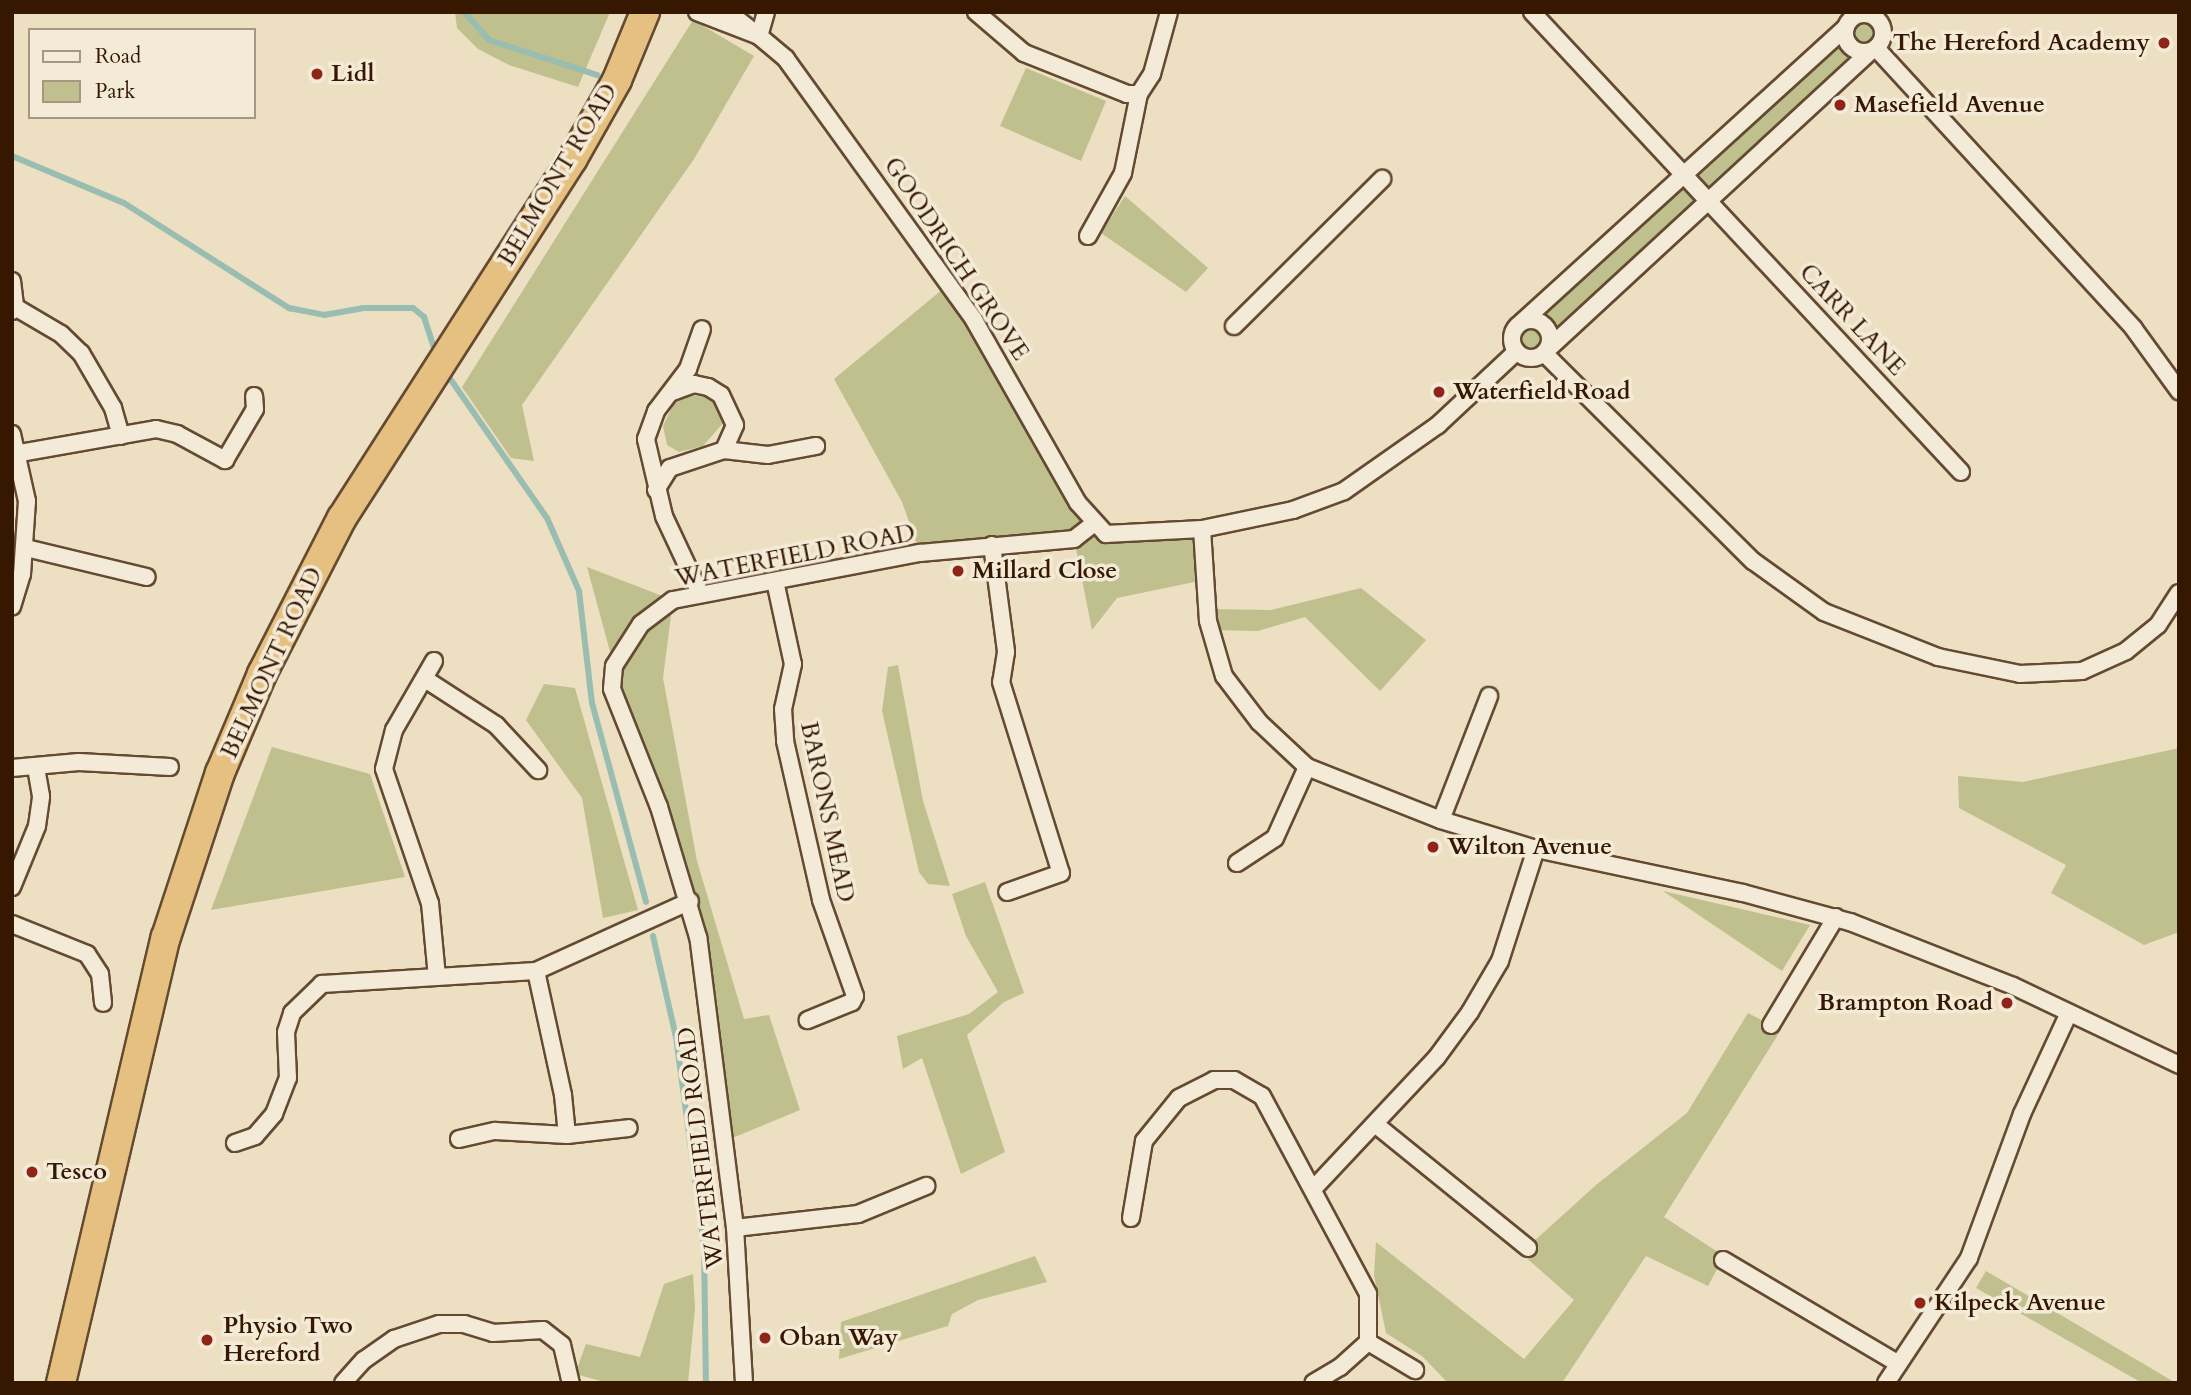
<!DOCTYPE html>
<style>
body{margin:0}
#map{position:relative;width:2191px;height:1395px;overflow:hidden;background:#eddfc1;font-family:Cardo,serif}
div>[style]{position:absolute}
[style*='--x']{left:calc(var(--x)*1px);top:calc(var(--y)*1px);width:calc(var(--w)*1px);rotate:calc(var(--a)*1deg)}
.green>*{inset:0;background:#bfc08e}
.stream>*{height:6px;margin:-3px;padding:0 3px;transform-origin:3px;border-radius:3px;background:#99bdb0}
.roads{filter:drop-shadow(2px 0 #644a31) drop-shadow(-2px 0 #644a31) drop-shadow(0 2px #644a31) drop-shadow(0 -2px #644a31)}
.minor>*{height:16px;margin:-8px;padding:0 8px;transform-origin:8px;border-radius:8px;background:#f3ead7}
.minor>.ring{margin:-8px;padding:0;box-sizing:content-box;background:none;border:16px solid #f3ead7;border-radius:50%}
.trunk>*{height:28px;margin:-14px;padding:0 14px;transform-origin:14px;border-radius:14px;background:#e6c080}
.dots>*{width:19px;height:19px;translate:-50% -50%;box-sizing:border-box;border:4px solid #f3ead7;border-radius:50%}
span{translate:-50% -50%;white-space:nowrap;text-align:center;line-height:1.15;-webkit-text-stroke:7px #f3ead7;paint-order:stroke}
.poi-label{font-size:24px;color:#361801;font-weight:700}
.right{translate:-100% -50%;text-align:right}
.left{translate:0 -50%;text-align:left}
.street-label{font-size:24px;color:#361801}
.frame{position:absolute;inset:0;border:14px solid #361801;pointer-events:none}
.legend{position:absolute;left:28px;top:28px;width:228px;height:91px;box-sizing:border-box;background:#f3ead7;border:2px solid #a79681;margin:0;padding:9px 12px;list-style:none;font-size:21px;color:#361801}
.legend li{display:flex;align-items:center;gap:14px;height:35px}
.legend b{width:35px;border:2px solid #a79681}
</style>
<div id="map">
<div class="green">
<div style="clip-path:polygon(455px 12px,610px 12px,578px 87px,509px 65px,478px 49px,457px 28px)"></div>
<div style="clip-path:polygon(1867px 14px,1883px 28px,1880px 44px,1544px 353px,1525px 358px,1518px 354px,1511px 341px,1517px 326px,1849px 22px)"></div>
<div style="clip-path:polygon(693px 20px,754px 56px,694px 159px,522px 405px,534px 461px,511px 458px,462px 387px)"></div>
<div style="clip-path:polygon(1026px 68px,1106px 101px,1081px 161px,1000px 126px)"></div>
<div style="clip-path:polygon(1125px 196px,1208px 268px,1186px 292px,1101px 233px)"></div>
<div style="clip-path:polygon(949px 284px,1106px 534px,1201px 529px,1204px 580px,1117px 598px,1092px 630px,1074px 539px,920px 553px,902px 502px,834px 379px)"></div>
<div style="clip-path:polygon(687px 395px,703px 396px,721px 408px,725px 421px,703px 446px,679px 452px,667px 445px,663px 426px,673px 405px)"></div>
<div style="clip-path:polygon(587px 567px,673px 600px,663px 678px,697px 861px,744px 1019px,769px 1015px,800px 1110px,725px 1141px,698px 937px,612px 689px,614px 666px)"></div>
<div style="clip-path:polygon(1361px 588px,1426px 640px,1380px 691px,1305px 617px,1258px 631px,1211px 630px,1207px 609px,1271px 610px)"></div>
<div style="clip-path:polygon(898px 665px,923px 801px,950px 886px,928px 884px,919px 872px,882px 711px,888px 667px)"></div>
<div style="clip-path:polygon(544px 684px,575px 688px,638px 910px,603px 918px,582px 798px,526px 720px)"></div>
<div style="clip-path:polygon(272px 747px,370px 774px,405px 877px,211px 910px)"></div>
<div style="clip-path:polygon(2179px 748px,2179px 932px,2144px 945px,2051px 893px,2066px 865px,1959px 808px,1958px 776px,2023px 782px)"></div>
<div style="clip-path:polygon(985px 882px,1024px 993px,1004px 1002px,967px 1035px,1005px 1152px,961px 1174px,922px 1058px,903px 1069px,897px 1036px,969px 1014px,998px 992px,966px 936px,952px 894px)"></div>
<div style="clip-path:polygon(1663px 891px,1810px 925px,1782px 971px)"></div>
<div style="clip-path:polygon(1748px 1013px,1781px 1030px,1664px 1217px,1724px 1256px,1708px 1286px,1646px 1256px,1562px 1383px,1448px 1383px,1422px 1356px,1386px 1333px,1374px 1275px,1376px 1242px,1524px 1359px,1574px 1300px,1521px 1253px,1596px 1185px,1687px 1113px)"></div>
<div style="clip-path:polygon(1035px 1256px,1047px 1282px,978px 1300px,952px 1314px,948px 1326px,839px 1359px,841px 1322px)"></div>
<div style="clip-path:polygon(1986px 1271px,2176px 1383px,2142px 1383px,1976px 1288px)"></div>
<div style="clip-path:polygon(693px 1274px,695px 1308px,688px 1383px,608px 1383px,575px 1374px,586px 1344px,640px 1357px,664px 1284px)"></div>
</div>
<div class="stream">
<div style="--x:464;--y:12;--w:38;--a:48"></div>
<div style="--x:489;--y:40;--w:114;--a:18"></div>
<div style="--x:12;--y:156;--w:121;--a:22.8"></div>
<div style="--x:124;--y:203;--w:196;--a:32.5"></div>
<div style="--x:289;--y:308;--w:36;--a:11"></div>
<div style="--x:324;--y:315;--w:39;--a:-10"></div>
<div style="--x:362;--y:308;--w:51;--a:0"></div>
<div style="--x:413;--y:308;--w:14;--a:39"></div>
<div style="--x:424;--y:317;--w:33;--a:72"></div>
<div style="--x:451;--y:380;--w:168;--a:55.2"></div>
<div style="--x:547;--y:518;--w:80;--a:66.3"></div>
<div style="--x:579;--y:591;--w:113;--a:83.4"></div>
<div style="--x:592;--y:703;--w:206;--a:74.8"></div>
<div style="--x:653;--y:936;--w:104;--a:77.2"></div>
<div style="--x:676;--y:1037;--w:211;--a:82.4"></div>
<div style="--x:704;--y:1246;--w:137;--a:89.2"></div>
</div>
<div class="roads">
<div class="minor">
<div style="--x:697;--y:12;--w:66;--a:21.2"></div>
<div style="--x:759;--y:36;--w:39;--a:-142"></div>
<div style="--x:766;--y:12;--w:25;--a:106"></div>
<div style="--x:759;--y:36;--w:35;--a:40"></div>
<div style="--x:786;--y:59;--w:322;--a:54.2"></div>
<div style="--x:974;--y:320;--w:210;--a:60.4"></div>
<div style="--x:1078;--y:503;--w:42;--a:47.9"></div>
<div style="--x:1106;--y:534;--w:96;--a:-3"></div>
<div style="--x:1202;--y:529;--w:93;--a:-11.8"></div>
<div style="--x:1293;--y:510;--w:54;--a:-20.4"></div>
<div style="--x:1344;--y:491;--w:115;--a:-35.1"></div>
<div style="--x:1438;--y:425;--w:107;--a:-43.1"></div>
<div style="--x:976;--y:12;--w:63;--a:40.5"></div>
<div style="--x:1024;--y:53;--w:111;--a:21.7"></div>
<div style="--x:1127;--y:94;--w:12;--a:0"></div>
<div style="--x:1139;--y:94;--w:24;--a:-57"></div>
<div style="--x:1152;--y:74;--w:64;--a:-74.7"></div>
<div style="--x:1532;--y:12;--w:629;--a:47"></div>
<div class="ring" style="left:1845px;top:14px;width:22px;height:22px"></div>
<div style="--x:1876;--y:48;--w:381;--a:47.4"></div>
<div style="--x:2134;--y:329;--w:77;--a:54"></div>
<div style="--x:1088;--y:236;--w:72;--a:-60.9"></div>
<div style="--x:1123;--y:173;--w:81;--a:-78.6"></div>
<div style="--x:12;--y:281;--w:26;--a:83"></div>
<div style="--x:12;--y:311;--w:5;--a:-53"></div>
<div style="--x:15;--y:307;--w:53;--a:30.4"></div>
<div style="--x:61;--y:334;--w:28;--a:44"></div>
<div style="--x:81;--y:353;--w:64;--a:59.8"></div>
<div style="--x:113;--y:408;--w:29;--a:74"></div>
<div class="ring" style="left:1512px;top:320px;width:22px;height:22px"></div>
<div style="--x:1522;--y:322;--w:438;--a:-42.3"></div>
<div style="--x:1234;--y:326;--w:209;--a:-44.8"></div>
<div style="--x:1548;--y:349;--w:438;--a:-42.7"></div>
<div style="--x:1544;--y:353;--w:295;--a:44.9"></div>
<div style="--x:1753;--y:561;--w:87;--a:35.7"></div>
<div style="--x:1824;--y:612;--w:123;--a:21.5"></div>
<div style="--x:1938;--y:657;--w:84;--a:11.7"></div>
<div style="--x:2020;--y:674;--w:62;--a:-2.8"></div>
<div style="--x:2082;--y:671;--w:48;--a:-24.4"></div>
<div style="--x:2126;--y:651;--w:41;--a:-39.1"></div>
<div style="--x:2158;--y:625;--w:38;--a:-57"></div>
<div style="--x:12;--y:434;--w:69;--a:77.4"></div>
<div style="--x:27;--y:501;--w:73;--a:93.9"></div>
<div style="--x:22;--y:574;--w:34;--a:107"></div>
<div style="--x:724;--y:450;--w:44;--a:6.5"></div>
<div style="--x:768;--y:455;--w:49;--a:-10.6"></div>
<div style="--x:20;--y:453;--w:138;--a:-10"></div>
<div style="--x:156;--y:429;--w:22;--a:13"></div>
<div style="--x:177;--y:434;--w:55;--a:28.4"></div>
<div style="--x:225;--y:460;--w:59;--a:-59.5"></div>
<div style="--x:255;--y:409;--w:13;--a:-94"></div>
<div style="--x:656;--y:490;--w:26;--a:-58"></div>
<div style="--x:670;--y:468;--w:57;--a:-18.4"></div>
<div style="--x:724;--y:450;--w:27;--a:-66"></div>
<div style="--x:735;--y:425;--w:33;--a:-115"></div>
<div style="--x:721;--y:395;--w:15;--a:-148"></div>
<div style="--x:708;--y:387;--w:14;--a:-168"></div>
<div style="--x:694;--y:384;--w:23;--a:160"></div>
<div style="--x:1202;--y:529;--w:92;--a:86.3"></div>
<div style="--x:1208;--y:621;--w:57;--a:73.8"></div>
<div style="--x:1224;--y:676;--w:58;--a:52.7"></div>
<div style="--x:1259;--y:722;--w:66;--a:43.2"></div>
<div style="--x:1307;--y:767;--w:144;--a:21.6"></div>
<div style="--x:1441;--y:820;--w:99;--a:17"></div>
<div style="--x:1536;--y:849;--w:212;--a:12"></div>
<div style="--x:1743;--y:893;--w:111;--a:15.2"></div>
<div style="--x:1850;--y:922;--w:175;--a:21.4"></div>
<div style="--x:2013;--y:986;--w:184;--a:25.4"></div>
<div style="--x:992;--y:545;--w:108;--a:82.5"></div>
<div style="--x:1006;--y:652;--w:30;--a:99"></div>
<div style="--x:1001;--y:682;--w:200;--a:72.6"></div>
<div style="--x:1061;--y:873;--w:57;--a:160.6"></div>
<div style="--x:26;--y:548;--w:124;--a:13.5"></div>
<div style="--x:775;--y:581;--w:85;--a:77.8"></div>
<div style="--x:793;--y:664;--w:46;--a:102.5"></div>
<div style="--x:783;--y:709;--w:32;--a:86"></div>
<div style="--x:785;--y:741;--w:163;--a:77.2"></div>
<div style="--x:821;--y:900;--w:102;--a:70.5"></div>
<div style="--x:855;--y:996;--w:7;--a:117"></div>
<div style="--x:852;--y:1002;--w:48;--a:157.8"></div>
<div style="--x:700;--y:593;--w:85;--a:-115.1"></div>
<div style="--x:664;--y:516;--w:79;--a:-103.2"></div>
<div style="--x:646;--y:439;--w:30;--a:-70"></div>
<div style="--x:656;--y:411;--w:53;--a:-52.7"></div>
<div style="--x:688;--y:369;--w:42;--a:-70.7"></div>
<div style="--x:434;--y:661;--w:80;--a:120.1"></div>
<div style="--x:394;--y:730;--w:40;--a:104.4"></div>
<div style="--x:384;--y:769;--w:142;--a:71.1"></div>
<div style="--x:430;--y:903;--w:74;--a:84.6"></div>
<div style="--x:425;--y:679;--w:85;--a:32.9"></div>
<div style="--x:496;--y:725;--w:62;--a:47"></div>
<div style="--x:12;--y:768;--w:67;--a:-5.1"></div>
<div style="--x:79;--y:762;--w:91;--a:3.1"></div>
<div style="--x:1441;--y:820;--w:133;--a:-68.8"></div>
<div style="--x:1237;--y:863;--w:45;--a:-33.3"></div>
<div style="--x:1275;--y:838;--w:78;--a:-65.7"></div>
<div style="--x:12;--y:887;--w:66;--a:-67.7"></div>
<div style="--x:37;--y:826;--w:30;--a:-82"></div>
<div style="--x:41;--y:796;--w:28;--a:-100"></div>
<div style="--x:12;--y:924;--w:81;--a:21.8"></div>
<div style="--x:87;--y:954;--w:24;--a:57"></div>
<div style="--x:100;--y:974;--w:29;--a:84"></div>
<div style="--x:536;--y:971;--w:127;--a:77.7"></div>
<div style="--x:563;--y:1095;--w:40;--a:84.3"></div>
<div style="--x:1771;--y:1025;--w:126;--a:-59"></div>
<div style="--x:1375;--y:1124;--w:197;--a:39"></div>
<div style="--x:459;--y:1139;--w:37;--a:-13"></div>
<div style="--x:495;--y:1131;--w:72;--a:3.2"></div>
<div style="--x:567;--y:1135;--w:62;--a:-6.4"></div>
<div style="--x:235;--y:1143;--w:21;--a:-19"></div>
<div style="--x:255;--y:1136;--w:29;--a:-49"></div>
<div style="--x:274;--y:1114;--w:39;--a:-69"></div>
<div style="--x:288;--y:1078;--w:46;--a:-92.5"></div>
<div style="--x:286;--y:1032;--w:20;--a:-72"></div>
<div style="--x:292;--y:1013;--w:42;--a:-44"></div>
<div style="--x:322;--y:984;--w:214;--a:-3.5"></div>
<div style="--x:536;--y:971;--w:169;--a:-24.4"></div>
<div style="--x:1315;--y:1187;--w:178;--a:-46.8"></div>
<div style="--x:1437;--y:1057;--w:56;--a:-53.7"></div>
<div style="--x:1470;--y:1012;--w:59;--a:-59.5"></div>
<div style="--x:1500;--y:961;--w:118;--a:-72.2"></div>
<div style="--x:1131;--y:1218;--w:78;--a:-80.4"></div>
<div style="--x:1144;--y:1141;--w:55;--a:-50.9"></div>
<div style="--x:1179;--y:1098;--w:39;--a:-27"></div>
<div style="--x:1214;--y:1080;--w:20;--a:0"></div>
<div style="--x:1234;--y:1080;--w:32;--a:30"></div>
<div style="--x:1262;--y:1096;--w:225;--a:61.8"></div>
<div style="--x:1368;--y:1294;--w:48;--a:90"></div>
<div style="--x:1368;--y:1342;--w:38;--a:138"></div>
<div style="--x:1340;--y:1367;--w:31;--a:149"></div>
<div style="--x:735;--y:1228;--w:124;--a:-6.5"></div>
<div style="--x:858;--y:1214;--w:74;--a:-22.4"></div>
<div style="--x:1723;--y:1260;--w:204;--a:30.6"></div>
<div style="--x:1368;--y:1342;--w:55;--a:30.8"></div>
<div style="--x:343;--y:1383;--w:31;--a:-48"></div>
<div style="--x:364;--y:1360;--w:37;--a:-35"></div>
<div style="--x:394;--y:1339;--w:47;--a:-18.4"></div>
<div style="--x:439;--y:1324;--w:25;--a:0"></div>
<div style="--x:464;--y:1324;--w:30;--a:17"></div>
<div style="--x:493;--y:1333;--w:50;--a:-3.4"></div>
<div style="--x:543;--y:1330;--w:24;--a:38"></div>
<div style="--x:562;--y:1345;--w:39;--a:77"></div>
<div style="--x:744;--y:1383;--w:155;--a:-93.3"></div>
<div style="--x:735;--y:1228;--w:293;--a:-97.2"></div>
<div style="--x:698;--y:937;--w:136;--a:-106.7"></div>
<div style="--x:659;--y:807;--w:127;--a:-111.7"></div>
<div style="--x:612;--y:689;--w:23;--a:-85"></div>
<div style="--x:614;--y:666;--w:50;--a:-57.3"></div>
<div style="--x:641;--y:624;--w:40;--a:-37"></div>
<div style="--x:673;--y:600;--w:251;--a:-10.8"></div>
<div style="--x:920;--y:553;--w:155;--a:-5.2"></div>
<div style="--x:1074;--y:539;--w:24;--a:-38"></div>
<div style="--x:1886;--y:1383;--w:150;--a:-56.4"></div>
<div style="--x:1969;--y:1258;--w:153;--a:-69.8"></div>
<div style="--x:2022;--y:1114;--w:109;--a:-65.1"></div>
</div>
<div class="trunk">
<div style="--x:61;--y:1383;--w:458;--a:-76.8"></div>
<div style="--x:166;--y:937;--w:173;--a:-71.8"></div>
<div style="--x:220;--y:773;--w:108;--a:-67"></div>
<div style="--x:262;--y:674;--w:175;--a:-62.9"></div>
<div style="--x:342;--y:518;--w:426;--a:-57.3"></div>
<div style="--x:572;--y:160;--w:92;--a:-60.6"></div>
<div style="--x:617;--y:80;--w:74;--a:-67.6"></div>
</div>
</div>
<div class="dots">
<div style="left:2164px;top:43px;background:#8f2418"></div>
<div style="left:317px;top:74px;background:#8f2418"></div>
<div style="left:1840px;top:105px;background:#8f2418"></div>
<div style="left:1439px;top:392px;background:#8f2418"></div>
<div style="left:958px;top:571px;background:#8f2418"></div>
<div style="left:1433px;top:847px;background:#8f2418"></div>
<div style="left:2007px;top:1003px;background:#8f2418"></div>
<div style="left:32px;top:1172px;background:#8f2418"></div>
<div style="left:1920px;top:1303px;background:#8f2418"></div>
<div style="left:765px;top:1338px;background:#8f2418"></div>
<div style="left:207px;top:1340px;background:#8f2418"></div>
</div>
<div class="poi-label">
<span class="right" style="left:2150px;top:43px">The Hereford Academy</span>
<span class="left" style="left:331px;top:74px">Lidl</span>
<span class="left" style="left:1854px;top:105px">Masefield Avenue</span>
<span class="left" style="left:1453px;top:392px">Waterfield Road</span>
<span class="left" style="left:972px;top:571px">Millard Close</span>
<span class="left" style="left:1447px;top:847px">Wilton Avenue</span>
<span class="right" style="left:1993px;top:1003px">Brampton Road</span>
<span class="left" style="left:46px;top:1172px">Tesco</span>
<span class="left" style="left:1934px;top:1303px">Kilpeck Avenue</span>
<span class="left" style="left:223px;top:1340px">Physio Two<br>Hereford</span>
<span class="left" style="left:779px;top:1338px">Oban Way</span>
</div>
<div class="street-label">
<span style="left:558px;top:175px;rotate:-59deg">BELMONT ROAD</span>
<span style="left:956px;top:259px;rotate:56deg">GOODRICH GROVE</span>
<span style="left:1852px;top:320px;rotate:47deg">CARR LANE</span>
<span style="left:795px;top:556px;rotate:-11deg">WATERFIELD ROAD</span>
<span style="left:272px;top:663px;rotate:-65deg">BELMONT ROAD</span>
<span style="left:827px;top:812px;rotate:78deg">BARONS MEAD</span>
<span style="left:701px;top:1148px;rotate:-97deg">WATERFIELD ROAD</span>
</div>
<div class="frame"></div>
<ul class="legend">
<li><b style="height:9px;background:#f3ead7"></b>Road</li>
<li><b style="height:19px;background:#bfc08e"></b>Park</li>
</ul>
</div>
